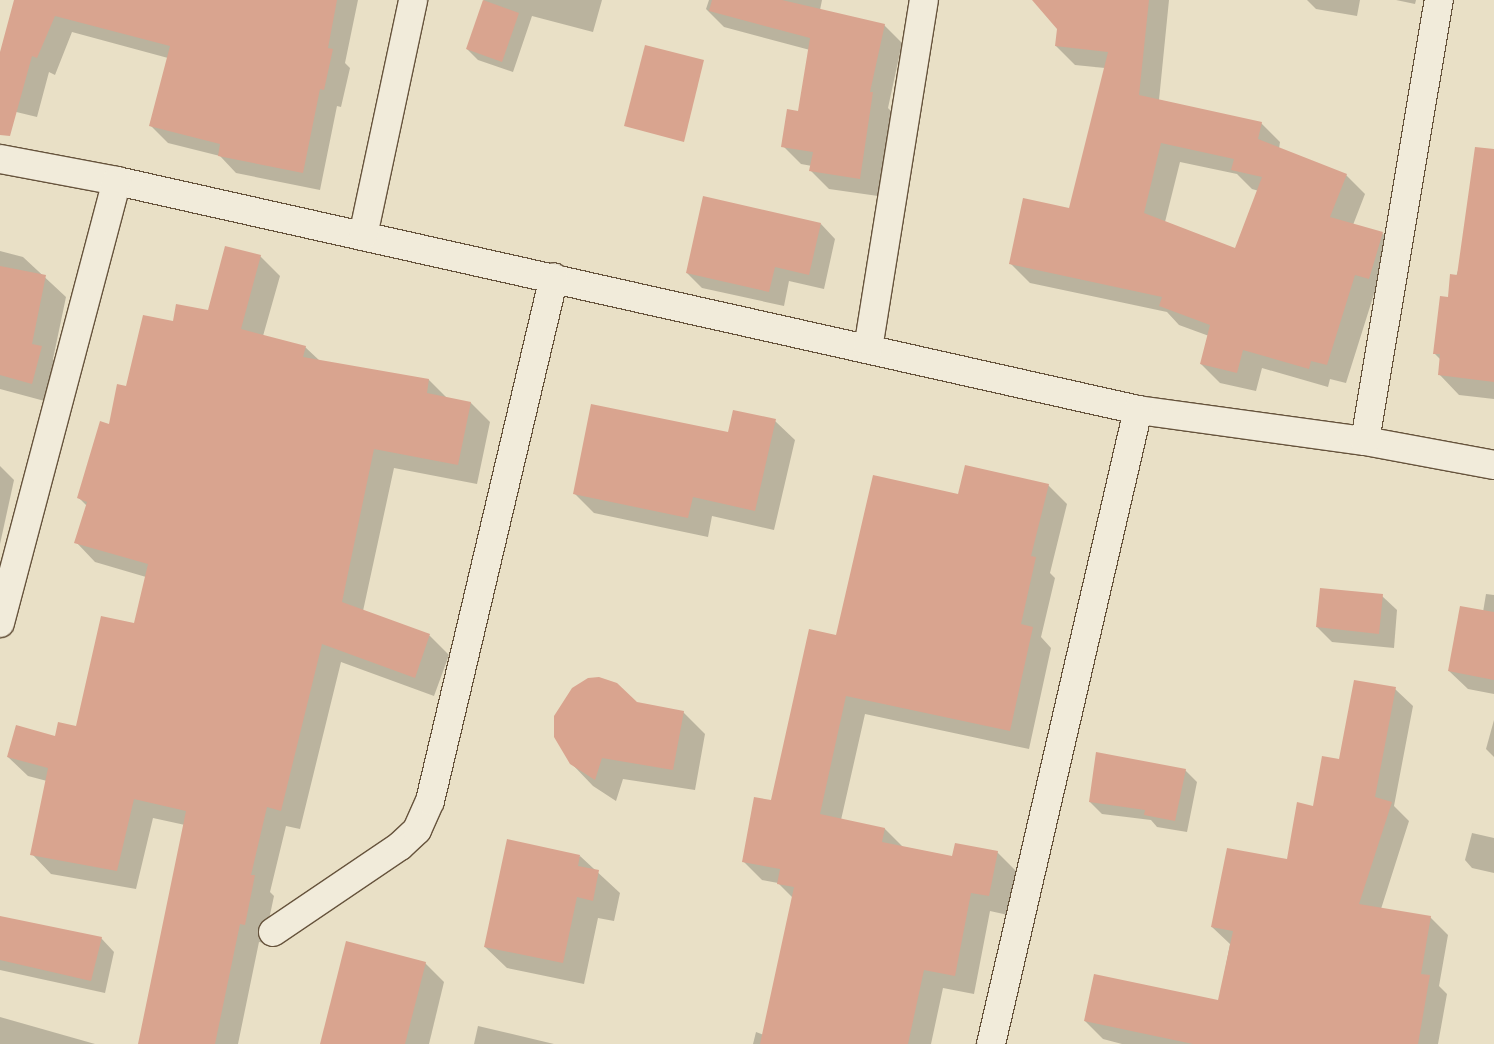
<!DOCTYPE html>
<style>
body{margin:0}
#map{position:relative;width:1494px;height:1044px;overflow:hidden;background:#e9e0c6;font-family:"Sorts Mill Goudy",serif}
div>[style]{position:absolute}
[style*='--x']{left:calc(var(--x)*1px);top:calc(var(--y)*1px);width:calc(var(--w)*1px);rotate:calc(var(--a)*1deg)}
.shadow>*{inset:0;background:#0003}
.building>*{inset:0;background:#d9a48f}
.roads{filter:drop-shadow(1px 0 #66533c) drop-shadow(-1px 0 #66533c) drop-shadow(0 1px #66533c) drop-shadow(0 -1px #66533c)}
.street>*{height:28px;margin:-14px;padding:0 14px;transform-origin:14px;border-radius:14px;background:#f1ebda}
span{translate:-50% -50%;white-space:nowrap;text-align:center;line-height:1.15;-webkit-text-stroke:5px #f1ebda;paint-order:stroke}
</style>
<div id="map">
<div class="shadow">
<div style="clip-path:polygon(15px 0,358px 0,345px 63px,350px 68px,341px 107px,337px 106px,320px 190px,236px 173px,220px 156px,168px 143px,150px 125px,168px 58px,72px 32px,55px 75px,49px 72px,37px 117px,8px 110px,0 102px,0 56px)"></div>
<div style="clip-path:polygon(484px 0,602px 0,593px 32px,532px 16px,513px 72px,478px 60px,467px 49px)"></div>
<div style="clip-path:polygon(709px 0,822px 0,820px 10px,884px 25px,902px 43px,888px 108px,891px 111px,878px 196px,829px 189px,811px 171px,812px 166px,801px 164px,783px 146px,799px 112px,810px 50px,724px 27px,706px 9px)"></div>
<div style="clip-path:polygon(evenodd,1038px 0,1169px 0,1159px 100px,1261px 123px,1280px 142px,1279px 149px,1346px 175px,1365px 194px,1353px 225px,1382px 233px,1401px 252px,1388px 298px,1374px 294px,1346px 383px,1330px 379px,1328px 387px,1262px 368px,1256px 391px,1220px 383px,1201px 364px,1209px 336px,1179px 325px,1167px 312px,1030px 283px,1011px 264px,1070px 209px,1105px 68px,1075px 65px,1056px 46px,1058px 28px,1038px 0,1180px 162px,1237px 174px,1252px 189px,1259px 191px,1236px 250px,1165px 222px,1180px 162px)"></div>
<div style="clip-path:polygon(1307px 0,1360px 0,1357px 16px,1316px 9px)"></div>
<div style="clip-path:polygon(1396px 0,1416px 0,1415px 4px)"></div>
<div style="clip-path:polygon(1494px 161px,1494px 399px,1459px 395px,1439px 374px,1441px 360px,1434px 353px,1449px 298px)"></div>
<div style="clip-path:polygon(821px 224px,835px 239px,824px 289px,789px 281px,784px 306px,702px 288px,687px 273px)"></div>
<div style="clip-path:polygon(0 251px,23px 257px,66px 297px,53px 359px,61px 367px,52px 403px,0 389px)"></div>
<div style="clip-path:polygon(260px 256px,280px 276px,263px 336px,305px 347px,320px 361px,429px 380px,447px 398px,471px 403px,490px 422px,477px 484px,394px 468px,363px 611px,430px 636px,449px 655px,434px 696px,341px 662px,300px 829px,286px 826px,270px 892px,274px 896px,264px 943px,259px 942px,238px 1044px,140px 1044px,185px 825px,153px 818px,136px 889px,51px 874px,32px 854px,47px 781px,28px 776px,8px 757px,77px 727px,135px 625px,146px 577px,95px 562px,76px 542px,87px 506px,79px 498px,127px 387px,174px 323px,209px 311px)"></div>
<div style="clip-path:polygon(775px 421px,795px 440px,774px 530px,712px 516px,708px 537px,594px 513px,575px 494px,729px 433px)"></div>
<div style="clip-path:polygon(0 466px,14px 480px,0 544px)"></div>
<div style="clip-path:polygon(1048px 485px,1067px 504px,1050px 573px,1055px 578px,1041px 637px,1051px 648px,1029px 749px,865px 714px,841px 820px,885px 829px,903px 847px,953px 857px,997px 852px,1016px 871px,1008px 915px,990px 911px,974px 994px,943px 988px,931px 1044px,753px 1044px,756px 1032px,764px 1035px,793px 898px,778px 883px,762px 880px,743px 861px,772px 802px,837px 636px,959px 496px)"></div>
<div style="clip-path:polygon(1486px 594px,1494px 595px,1494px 694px,1468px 689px,1449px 671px,1483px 612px)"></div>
<div style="clip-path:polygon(1382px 596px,1397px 610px,1394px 648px,1332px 642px,1317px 627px)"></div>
<div style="clip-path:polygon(1395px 689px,1413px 706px,1394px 806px,1409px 821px,1381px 909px,1430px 917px,1448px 935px,1439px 986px,1447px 994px,1438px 1044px,1122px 1044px,1103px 1039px,1085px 1021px,1219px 1002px,1230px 944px,1212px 927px,1288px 861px,1340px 760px)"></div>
<div style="clip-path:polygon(637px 703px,683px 712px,705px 734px,695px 790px,623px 779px,616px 801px,593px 786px,571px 763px)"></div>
<div style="clip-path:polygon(1494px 720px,1494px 757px,1486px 749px)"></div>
<div style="clip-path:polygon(1185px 770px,1197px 782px,1187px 832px,1157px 827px,1151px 820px,1102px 814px,1090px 802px)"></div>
<div style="clip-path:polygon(1472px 833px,1494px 838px,1494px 873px,1472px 868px,1465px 860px)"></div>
<div style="clip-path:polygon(580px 856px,620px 893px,614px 921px,598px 918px,584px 984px,507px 968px,485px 947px)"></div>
<div style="clip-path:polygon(0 918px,101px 938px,114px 952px,105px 993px,0 970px)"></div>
<div style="clip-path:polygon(425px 963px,444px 982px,429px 1044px,321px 1044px)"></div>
<div style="clip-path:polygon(0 1017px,95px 1044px,0 1044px)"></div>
<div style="clip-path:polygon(478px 1026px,554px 1044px,474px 1044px)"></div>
</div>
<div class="building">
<div style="clip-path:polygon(14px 0,337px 0,328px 48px,333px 49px,324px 90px,320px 89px,303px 173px,218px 156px,220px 144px,149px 126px,170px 46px,55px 16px,37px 58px,32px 56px,10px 136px,0 135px,0 52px)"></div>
<div style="clip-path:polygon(483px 0,519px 13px,502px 62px,466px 49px)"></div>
<div style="clip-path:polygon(712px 0,782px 0,885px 24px,870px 92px,873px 92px,860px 179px,809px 171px,813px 152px,781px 147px,787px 109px,798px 111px,810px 38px,709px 11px)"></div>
<div style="clip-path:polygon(evenodd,1032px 0,1149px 0,1139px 95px,1262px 122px,1258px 139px,1347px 174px,1330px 217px,1383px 232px,1369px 279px,1355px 275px,1327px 365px,1311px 361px,1309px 369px,1243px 350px,1237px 373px,1200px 364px,1210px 325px,1159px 306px,1162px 297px,1009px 264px,1023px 198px,1069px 208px,1108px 52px,1055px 46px,1057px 29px,1032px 0,1161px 143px,1234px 159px,1231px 170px,1262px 177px,1235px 248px,1144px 213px,1161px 143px)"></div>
<div style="clip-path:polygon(645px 45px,704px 60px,684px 142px,624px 126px)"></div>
<div style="clip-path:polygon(1475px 147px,1494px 149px,1494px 382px,1438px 375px,1440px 354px,1433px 354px,1440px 296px,1448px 297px,1450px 274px,1457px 275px)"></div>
<div style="clip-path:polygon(703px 196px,821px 223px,809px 275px,775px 267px,769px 292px,686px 273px)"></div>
<div style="clip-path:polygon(225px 246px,261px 255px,241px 329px,306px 346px,303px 357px,429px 379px,427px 393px,471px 402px,458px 465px,374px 449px,342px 602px,430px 634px,415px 678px,322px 644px,281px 811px,267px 807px,251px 875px,255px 875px,245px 925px,240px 924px,215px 1044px,138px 1044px,186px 811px,134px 799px,117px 871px,30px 855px,48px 768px,7px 757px,16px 725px,55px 736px,58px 722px,76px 726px,101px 616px,134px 623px,148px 564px,74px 543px,87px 502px,77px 498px,100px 421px,109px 424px,117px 384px,126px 386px,143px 315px,173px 321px,176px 304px,208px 310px)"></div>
<div style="clip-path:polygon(0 266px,46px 275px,32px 344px,42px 346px,32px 384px,0 375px)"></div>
<div style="clip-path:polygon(591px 404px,728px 432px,733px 410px,776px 419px,755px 511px,693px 497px,688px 518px,573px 494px)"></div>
<div style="clip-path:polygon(965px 465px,1049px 484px,1031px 556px,1036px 557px,1021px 624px,1033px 627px,1010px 731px,846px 696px,820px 814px,885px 828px,882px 842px,952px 856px,955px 843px,998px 851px,989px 896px,971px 893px,955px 976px,924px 970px,908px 1044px,760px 1044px,794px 887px,777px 884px,780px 869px,742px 862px,754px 797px,771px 800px,809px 629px,836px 635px,873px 475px,958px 494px)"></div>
<div style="clip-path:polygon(1320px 588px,1383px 594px,1379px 634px,1316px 627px)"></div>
<div style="clip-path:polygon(1460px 606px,1494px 612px,1494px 680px,1448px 671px)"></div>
<div style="clip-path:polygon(599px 677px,617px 683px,637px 702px,684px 711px,673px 770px,602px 758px,595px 780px,570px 764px,554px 737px,554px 716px,572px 688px,588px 678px)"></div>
<div style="clip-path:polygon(1354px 680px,1396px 687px,1375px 797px,1392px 802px,1359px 904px,1431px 916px,1421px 974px,1430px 975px,1418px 1044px,1193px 1044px,1084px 1021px,1094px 974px,1218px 1000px,1233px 931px,1211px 927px,1227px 848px,1287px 859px,1297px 802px,1313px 806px,1322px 756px,1339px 759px)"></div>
<div style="clip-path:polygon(1096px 752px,1186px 769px,1175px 821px,1144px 815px,1145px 810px,1089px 802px)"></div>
<div style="clip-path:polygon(507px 839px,580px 855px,578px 866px,599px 870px,593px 901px,577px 897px,563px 963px,484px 947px)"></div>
<div style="clip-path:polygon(0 916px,102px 937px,91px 981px,0 960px)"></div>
<div style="clip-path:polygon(346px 941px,426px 962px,405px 1044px,320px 1044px)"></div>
</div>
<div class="roads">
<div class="street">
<div style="--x:0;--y:159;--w:119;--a:10.6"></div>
<div style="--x:117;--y:181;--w:1046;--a:12.64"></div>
<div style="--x:1138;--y:410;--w:229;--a:7.8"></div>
<div style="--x:1365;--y:441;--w:131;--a:10.5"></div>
<div style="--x:363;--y:236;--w:241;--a:-78"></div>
<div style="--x:868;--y:349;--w:353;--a:-80.9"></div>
<div style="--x:1365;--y:441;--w:447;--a:-80.5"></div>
<div style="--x:0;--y:623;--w:457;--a:-75.2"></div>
<div style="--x:273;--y:932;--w:153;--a:-34.1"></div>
<div style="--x:400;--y:846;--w:23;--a:-43"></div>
<div style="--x:417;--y:830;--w:32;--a:-66"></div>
<div style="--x:430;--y:801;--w:538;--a:-76.69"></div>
<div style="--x:991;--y:1044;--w:651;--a:-76.95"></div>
</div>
</div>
</div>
